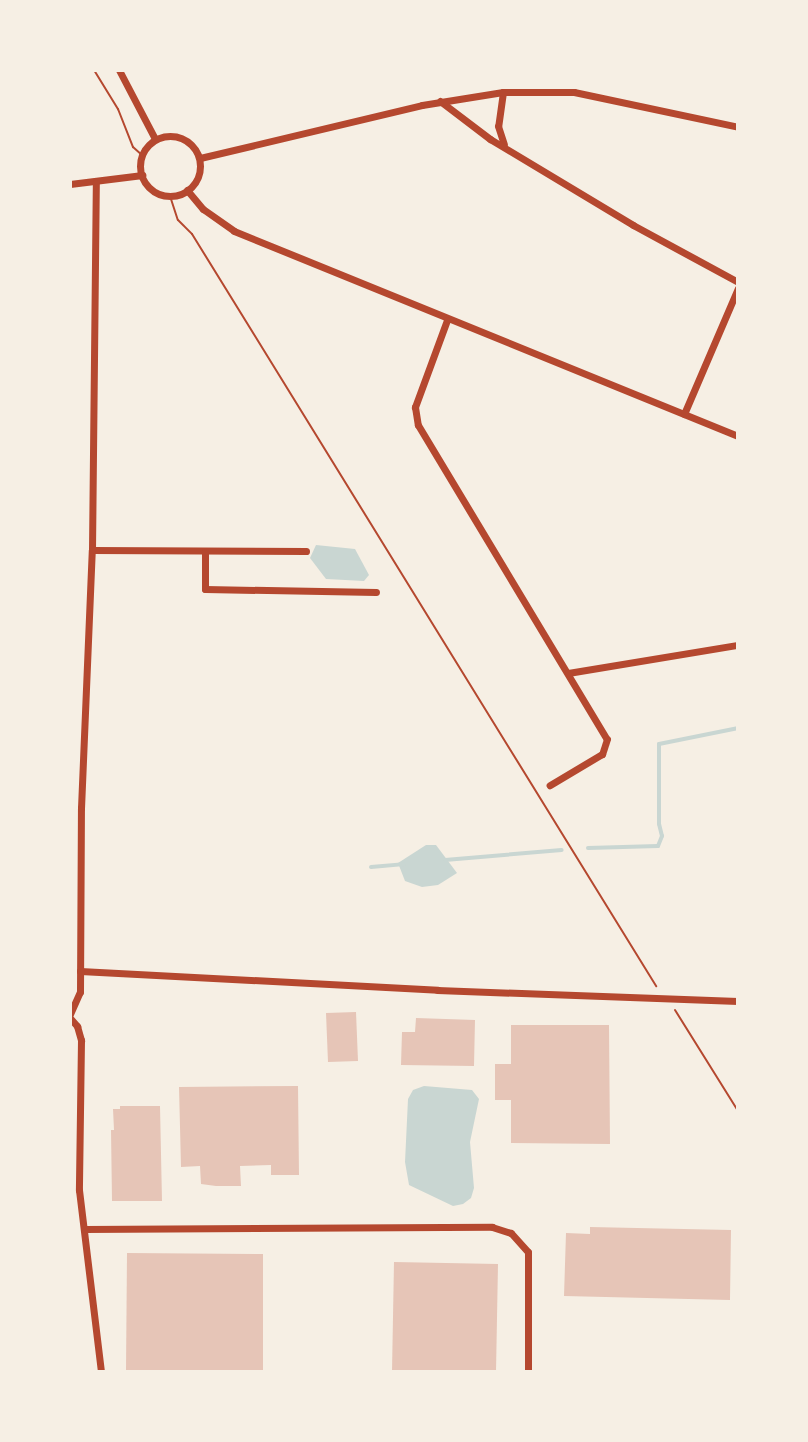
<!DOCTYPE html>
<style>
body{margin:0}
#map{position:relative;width:808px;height:1442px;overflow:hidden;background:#f6efe4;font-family:Inter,sans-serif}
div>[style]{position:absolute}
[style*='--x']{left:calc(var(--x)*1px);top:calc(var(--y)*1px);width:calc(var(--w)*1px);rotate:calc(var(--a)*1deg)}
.water>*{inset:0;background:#c9d6d2}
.stream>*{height:4px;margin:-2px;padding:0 2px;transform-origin:2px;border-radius:2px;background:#c9d6d2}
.building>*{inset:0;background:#e6c5b7}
.path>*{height:2px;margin:-1px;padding:0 1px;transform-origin:1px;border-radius:1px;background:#b5482f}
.minor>*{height:7px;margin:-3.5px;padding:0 3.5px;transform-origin:3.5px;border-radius:3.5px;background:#b5482f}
.minor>.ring{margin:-3.5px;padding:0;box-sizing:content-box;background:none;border:7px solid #b5482f;border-radius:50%}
span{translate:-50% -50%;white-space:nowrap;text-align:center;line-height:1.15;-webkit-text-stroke:8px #f6efe4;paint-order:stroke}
.frame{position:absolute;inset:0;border:72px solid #f6efe4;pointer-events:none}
</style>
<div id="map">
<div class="water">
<div style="clip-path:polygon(316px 545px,355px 549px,369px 575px,364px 581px,326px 579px,310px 558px)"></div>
<div style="clip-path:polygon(426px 845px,436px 845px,457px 873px,438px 885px,422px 887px,405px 881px,398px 863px)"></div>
<div style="clip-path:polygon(424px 1086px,472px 1090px,479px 1099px,470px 1142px,474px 1188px,471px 1198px,463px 1204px,453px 1206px,409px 1185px,405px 1162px,408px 1099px,413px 1090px)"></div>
</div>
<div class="stream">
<div style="--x:588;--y:848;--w:70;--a:-1.6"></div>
<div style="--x:658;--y:846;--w:11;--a:-68"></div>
<div style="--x:662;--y:836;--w:12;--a:-104"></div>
<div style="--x:659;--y:824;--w:80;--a:-90"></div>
<div style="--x:659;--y:744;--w:81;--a:-11.4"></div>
<div style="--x:445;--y:860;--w:117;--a:-4.9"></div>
<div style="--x:371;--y:867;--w:33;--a:-5"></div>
</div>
<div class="building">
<div style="clip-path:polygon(356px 1012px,358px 1061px,328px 1062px,326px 1013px)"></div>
<div style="clip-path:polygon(416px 1018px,475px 1020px,474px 1066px,401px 1065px,402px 1032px,415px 1032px)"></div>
<div style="clip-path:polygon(511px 1025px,609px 1025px,610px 1144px,511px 1143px,511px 1100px,495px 1100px,495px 1064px,511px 1064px)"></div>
<div style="clip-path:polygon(298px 1086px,299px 1175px,271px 1175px,271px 1165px,240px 1166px,241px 1186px,216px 1186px,201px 1184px,200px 1166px,181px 1167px,179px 1087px)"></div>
<div style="clip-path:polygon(120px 1106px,160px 1106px,162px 1201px,112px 1201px,111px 1130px,114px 1130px,113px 1109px,120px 1109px)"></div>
<div style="clip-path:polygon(590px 1227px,731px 1230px,730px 1300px,564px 1296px,566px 1233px,590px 1234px)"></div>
<div style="clip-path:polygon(127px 1253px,263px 1254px,263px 1372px,126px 1371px)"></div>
<div style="clip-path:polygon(394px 1262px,498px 1264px,496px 1372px,392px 1372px)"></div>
</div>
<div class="path">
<div style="--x:94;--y:70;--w:46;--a:58.4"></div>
<div style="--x:118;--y:109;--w:41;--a:68.5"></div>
<div style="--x:133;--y:147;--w:12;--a:42"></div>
<div style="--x:170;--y:196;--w:25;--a:72"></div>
<div style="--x:178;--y:220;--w:20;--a:45"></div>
<div style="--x:192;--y:234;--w:884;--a:58.32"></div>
<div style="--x:675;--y:1010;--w:119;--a:58"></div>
</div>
<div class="minor">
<div style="--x:119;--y:70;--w:78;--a:62.4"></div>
<div style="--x:503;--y:92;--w:34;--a:98"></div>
<div style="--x:498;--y:126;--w:19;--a:72"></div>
<div style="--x:440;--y:101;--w:63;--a:37.2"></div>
<div style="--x:490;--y:139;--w:167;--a:31"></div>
<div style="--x:633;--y:225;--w:119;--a:28.5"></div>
<div class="ring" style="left:140px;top:136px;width:53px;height:53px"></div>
<div style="--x:200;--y:158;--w:228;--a:-13.4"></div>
<div style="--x:422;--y:105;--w:82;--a:-9.1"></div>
<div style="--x:503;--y:92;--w:71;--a:0"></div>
<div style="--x:574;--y:92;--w:168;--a:12"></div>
<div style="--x:70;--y:184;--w:73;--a:-7.1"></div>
<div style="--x:187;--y:190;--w:25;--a:50"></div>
<div style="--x:203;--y:209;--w:38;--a:35"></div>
<div style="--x:234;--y:231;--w:544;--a:22.13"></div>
<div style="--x:447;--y:320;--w:93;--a:110.2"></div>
<div style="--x:415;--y:407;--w:18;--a:81"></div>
<div style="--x:418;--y:425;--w:366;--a:59"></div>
<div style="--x:607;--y:739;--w:16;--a:108"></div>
<div style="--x:602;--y:754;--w:61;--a:149.2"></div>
<div style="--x:684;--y:414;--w:137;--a:-66.8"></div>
<div style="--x:92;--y:550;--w:214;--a:0.3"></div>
<div style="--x:205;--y:552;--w:37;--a:90"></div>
<div style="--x:205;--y:589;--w:171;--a:1"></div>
<div style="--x:568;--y:673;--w:172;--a:-9.4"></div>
<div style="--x:80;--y:971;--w:358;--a:3"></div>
<div style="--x:437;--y:990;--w:301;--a:2.1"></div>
<div style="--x:70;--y:1014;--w:24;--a:-66"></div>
<div style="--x:80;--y:992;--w:184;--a:-89.7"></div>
<div style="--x:81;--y:808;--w:258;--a:-87.6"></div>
<div style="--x:92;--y:550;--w:367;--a:-89.4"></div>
<div style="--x:70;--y:1018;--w:11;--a:49"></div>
<div style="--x:77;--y:1026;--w:15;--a:74"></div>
<div style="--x:81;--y:1040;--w:150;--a:90.8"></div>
<div style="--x:79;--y:1190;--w:183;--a:83.1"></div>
<div style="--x:84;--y:1229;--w:408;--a:-0.3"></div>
<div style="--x:492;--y:1227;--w:20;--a:18"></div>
<div style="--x:511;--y:1233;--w:25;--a:48"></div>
<div style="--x:528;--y:1252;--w:120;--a:90"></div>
</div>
<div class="frame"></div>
</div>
